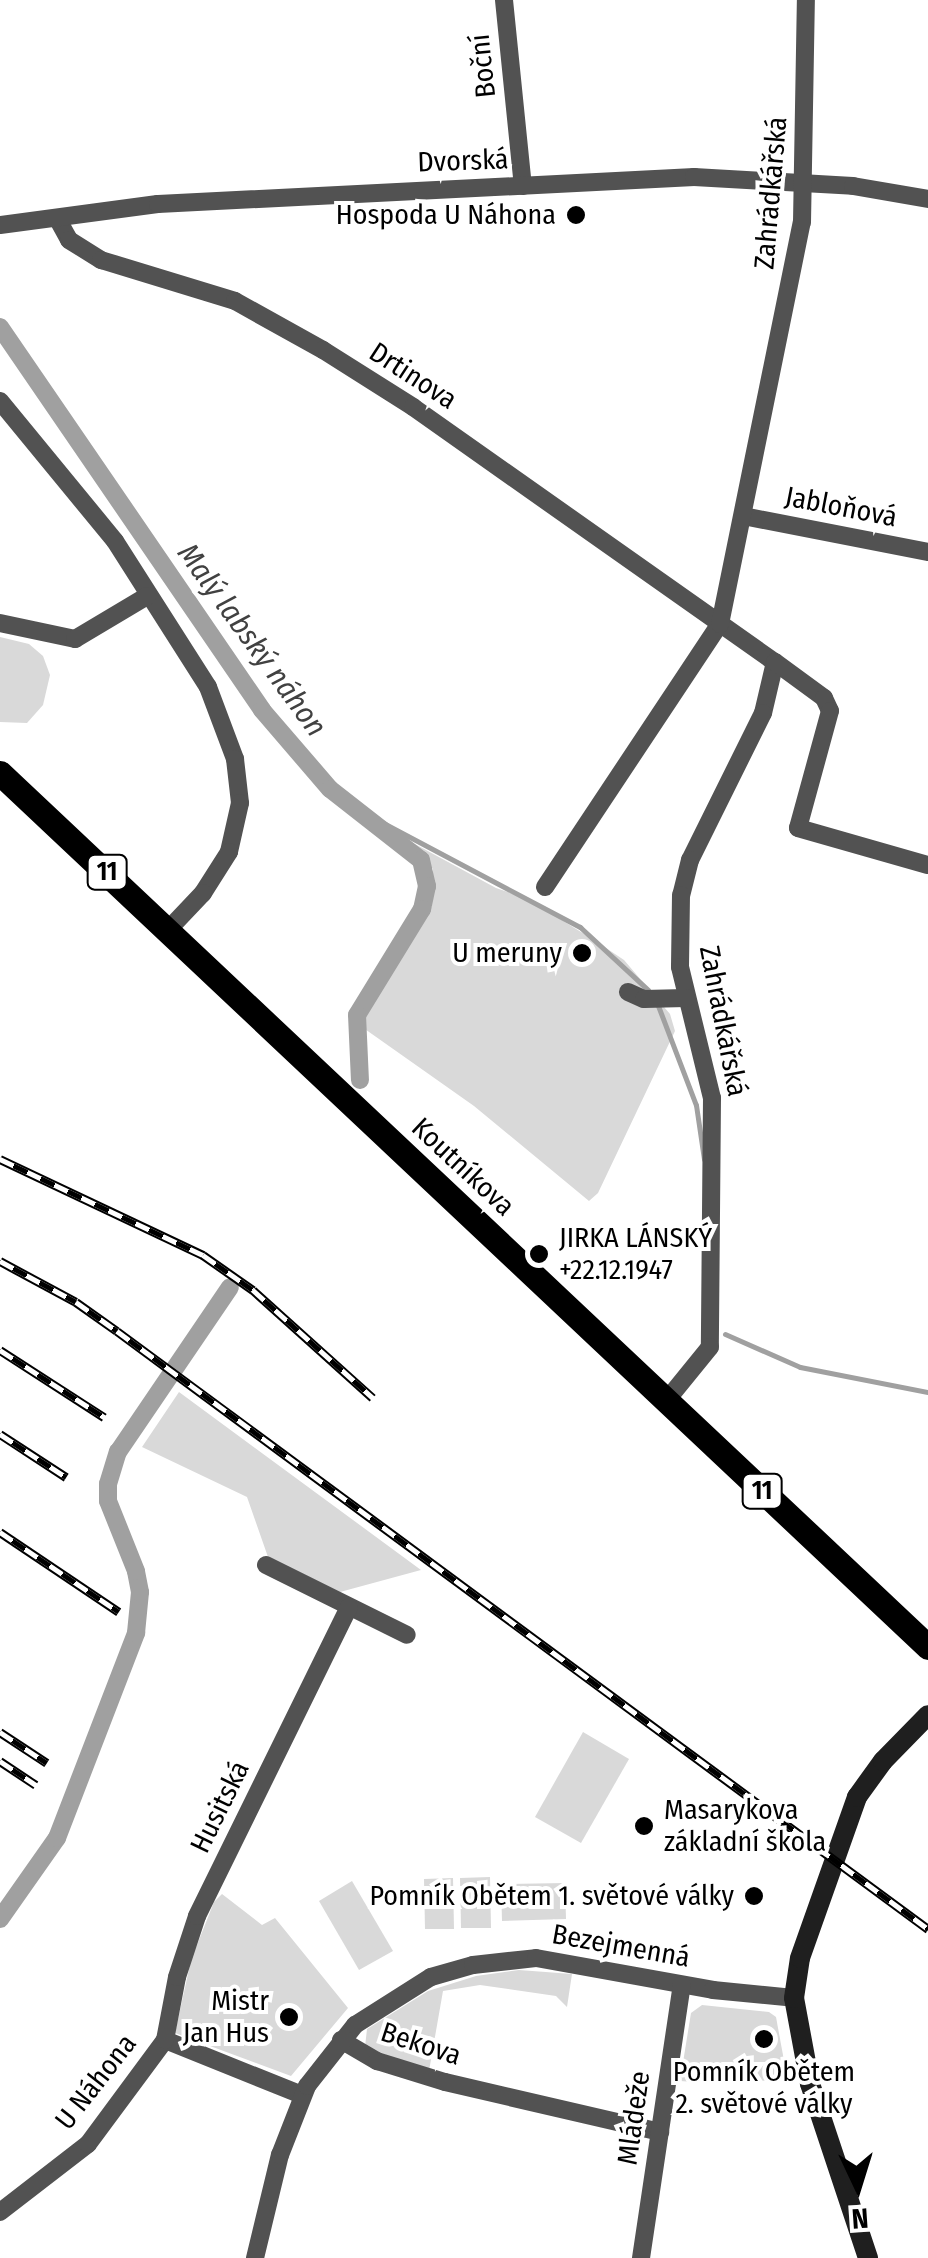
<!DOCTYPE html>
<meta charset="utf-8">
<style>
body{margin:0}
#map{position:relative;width:928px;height:2258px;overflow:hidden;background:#fff;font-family:"Fira Sans Condensed",sans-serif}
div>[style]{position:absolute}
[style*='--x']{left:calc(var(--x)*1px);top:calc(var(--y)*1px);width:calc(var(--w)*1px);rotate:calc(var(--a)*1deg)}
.green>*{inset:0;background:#d9d9d9}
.stream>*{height:5px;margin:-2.5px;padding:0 2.5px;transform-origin:2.5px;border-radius:2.5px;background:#a0a0a0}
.canal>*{height:18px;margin:-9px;padding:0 9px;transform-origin:9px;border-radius:9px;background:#a0a0a0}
.street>*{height:18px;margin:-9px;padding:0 9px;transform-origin:9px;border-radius:9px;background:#525252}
.secondary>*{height:20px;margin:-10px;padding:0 10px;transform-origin:10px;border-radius:10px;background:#1f1f1f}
.primary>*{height:25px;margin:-12.5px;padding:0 12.5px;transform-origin:12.5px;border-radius:12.5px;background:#000}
.rail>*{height:9px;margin-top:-4.5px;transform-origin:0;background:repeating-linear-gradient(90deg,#fff 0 15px,#000 0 30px);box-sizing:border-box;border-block:2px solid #000}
.dots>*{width:28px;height:28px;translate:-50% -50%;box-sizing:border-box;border:5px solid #fff;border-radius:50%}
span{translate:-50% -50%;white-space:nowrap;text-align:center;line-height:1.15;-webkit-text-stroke:8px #fff;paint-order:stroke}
.shield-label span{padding:2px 8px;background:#fff;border:2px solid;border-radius:8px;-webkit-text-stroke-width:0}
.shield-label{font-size:25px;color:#000;font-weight:700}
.street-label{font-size:28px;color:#000}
.poi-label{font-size:28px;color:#000}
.right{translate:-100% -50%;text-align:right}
.left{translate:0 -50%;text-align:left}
.water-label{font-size:30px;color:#414141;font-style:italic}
.north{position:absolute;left:808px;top:2138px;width:100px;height:100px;-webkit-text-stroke:8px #fff;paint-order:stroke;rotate:176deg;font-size:28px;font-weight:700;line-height:40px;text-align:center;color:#000}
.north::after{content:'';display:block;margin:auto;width:35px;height:45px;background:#000;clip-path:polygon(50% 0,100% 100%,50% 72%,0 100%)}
</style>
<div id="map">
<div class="green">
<div style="clip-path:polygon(0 637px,29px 644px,43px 656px,50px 675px,43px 705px,27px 723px,0 722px)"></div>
<div style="clip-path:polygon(413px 843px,496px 888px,526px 898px,594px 940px,624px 960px,670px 1014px,675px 1031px,598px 1193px,589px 1201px,474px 1106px,362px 1027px,366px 1009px,432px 906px,433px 869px)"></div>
<div style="clip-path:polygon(179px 1392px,421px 1570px,340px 1592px,268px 1557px,247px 1497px,142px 1447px)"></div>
<div style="clip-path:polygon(583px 1732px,629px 1759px,581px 1843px,535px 1817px)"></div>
<div style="clip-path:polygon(490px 1877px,491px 1928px,461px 1928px,460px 1878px)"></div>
<div style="clip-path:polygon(453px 1878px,454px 1929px,425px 1929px,424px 1879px)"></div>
<div style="clip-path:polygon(352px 1881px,393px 1951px,359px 1970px,319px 1901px)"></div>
<div style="clip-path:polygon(565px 1883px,566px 1919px,502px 1921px,501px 1884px)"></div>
<div style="clip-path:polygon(222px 1894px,262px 1925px,275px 1918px,348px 2008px,291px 2076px,175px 2033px,191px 1960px,214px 1902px)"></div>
<div style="clip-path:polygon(519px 1970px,572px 1974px,567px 2007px,556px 1996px,480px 1985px,443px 1991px,429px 2071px,365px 2047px,367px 2029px,428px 1991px,476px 1976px)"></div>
<div style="clip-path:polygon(702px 2005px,769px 2012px,776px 2017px,787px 2077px,737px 2085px,680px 2081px,691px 2013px)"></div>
</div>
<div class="stream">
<div style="--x:355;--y:808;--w:255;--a:27.9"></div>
<div style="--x:580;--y:927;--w:93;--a:42.8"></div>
<div style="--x:657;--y:1003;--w:109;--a:69.1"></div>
<div style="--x:696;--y:1105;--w:55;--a:81.6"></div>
<div style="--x:725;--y:1334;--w:82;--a:23.7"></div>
<div style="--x:800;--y:1367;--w:130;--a:11.1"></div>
</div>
<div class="canal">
<div style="--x:0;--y:327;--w:464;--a:55.6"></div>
<div style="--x:262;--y:710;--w:104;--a:49.3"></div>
<div style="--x:330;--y:789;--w:115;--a:38"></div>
<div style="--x:421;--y:860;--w:27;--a:77"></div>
<div style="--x:427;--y:886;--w:24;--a:102"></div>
<div style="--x:422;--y:909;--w:124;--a:121.5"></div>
<div style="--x:357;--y:1015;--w:65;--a:87.4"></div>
<div style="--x:0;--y:1919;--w:99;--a:-54.9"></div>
<div style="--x:57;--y:1838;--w:220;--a:-68.9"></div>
<div style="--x:136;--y:1633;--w:41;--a:-84.4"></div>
<div style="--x:140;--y:1592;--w:21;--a:-101"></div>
<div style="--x:136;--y:1571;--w:75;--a:-111.8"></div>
<div style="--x:108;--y:1501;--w:17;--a:-90"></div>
<div style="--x:108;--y:1484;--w:34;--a:-73"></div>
<div style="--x:118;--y:1452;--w:199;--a:-55.8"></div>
</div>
<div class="street">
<div style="--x:504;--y:0;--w:187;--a:84.2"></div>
<div style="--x:57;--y:218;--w:25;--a:61"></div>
<div style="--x:69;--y:240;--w:38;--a:32"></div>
<div style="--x:101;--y:260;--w:140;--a:17"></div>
<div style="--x:235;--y:301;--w:101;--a:29.1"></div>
<div style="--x:323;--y:350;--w:107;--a:32.3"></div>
<div style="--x:413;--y:407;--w:443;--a:35.2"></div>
<div style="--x:775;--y:662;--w:52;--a:103.2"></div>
<div style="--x:763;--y:713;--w:164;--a:116.4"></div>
<div style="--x:690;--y:860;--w:36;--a:104"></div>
<div style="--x:681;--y:895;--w:72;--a:90.8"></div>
<div style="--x:680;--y:967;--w:135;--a:76.3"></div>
<div style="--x:712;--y:1098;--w:249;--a:90.5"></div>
<div style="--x:710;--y:1347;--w:68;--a:129.1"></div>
<div style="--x:0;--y:225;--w:159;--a:-7.6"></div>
<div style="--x:158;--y:204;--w:537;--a:-2.88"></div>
<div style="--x:694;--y:177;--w:159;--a:3.2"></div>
<div style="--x:853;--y:186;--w:76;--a:9.8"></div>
<div style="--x:0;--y:401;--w:181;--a:50.6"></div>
<div style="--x:115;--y:541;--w:173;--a:57.5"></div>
<div style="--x:208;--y:687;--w:77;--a:69.4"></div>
<div style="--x:235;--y:759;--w:44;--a:83.5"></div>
<div style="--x:240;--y:803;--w:50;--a:102.7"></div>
<div style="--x:229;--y:852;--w:49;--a:122.4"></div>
<div style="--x:203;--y:893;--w:51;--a:133.4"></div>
<div style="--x:743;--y:516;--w:188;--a:11"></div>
<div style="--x:0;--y:623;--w:77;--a:12"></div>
<div style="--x:75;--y:639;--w:84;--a:-30.8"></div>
<div style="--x:775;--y:662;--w:61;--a:36.3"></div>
<div style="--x:824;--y:698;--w:14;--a:65"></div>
<div style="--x:830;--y:711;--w:121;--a:105.3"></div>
<div style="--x:798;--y:828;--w:135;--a:15.9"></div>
<div style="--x:545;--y:887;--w:316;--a:-56.4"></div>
<div style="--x:720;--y:624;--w:410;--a:-78.5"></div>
<div style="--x:802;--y:222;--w:222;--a:-89"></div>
<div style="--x:628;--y:992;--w:17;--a:24"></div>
<div style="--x:644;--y:999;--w:42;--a:-1.4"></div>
<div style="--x:266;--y:1565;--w:157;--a:26.4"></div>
<div style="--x:165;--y:2040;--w:148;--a:21.9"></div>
<div style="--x:341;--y:2040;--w:42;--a:30.3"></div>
<div style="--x:377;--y:2061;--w:71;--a:17.2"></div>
<div style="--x:445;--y:2082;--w:221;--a:13.1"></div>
<div style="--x:0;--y:2212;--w:111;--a:-37.7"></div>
<div style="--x:88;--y:2144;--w:129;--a:-53.5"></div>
<div style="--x:165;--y:2040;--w:64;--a:-79.2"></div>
<div style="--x:177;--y:1977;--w:64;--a:-71.8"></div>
<div style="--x:197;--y:1916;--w:344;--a:-63.8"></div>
<div style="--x:255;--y:2258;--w:106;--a:-76.4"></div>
<div style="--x:280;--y:2155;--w:74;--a:-68.6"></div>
<div style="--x:307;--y:2086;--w:78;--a:-51.8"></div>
<div style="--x:355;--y:2025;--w:90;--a:-32.3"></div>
<div style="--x:431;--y:1977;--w:44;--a:-15.9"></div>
<div style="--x:473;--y:1965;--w:63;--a:-6.3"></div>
<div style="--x:536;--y:1958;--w:180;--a:10.2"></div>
<div style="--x:713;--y:1990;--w:81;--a:5.6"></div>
<div style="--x:641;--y:2258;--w:276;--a:-81.5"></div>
</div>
<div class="secondary">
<div style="--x:868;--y:2258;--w:183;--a:-108.4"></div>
<div style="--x:810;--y:2084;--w:87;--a:-100.5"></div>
<div style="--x:794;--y:1998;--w:40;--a:-81.5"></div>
<div style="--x:800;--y:1958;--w:171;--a:-70.5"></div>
<div style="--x:857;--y:1797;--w:44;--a:-54.2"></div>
<div style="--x:883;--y:1761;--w:64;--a:-45.6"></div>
</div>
<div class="primary">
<div style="--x:0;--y:773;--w:1275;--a:43.28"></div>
</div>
<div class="rail">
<div style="--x:0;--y:1159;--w:225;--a:25.3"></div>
<div style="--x:203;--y:1255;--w:61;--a:35"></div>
<div style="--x:253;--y:1290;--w:161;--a:42"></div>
<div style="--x:0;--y:1261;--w:86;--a:28.3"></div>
<div style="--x:76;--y:1302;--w:50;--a:35.3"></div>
<div style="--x:117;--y:1331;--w:1008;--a:36.4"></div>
<div style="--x:0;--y:1350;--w:124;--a:32.8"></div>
<div style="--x:0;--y:1434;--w:79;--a:33.1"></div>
<div style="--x:0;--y:1532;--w:143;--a:33.9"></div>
<div style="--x:0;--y:1732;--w:56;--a:33.4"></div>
<div style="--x:0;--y:1761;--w:43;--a:33.7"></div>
</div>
<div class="dots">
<div style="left:576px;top:215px;background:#000"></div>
<div style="left:582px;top:953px;background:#000"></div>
<div style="left:539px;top:1254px;background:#000"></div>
<div style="left:644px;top:1826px;background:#000"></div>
<div style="left:754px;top:1896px;background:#000"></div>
<div style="left:289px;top:2017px;background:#000"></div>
<div style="left:764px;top:2039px;background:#000"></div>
</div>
<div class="shield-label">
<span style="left:107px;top:872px">11</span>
<span style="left:762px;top:1491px">11</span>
</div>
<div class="street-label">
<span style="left:483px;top:66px;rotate:-96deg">Boční</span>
<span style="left:463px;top:161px;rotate:-2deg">Dvorská</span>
<span style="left:771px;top:193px;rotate:-85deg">Zahrádkářská</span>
<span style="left:413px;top:376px;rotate:33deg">Drtinova</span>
<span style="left:841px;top:507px;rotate:11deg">Jabloňová</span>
<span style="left:723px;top:1021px;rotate:79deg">Zahrádkářská</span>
<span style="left:463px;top:1167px;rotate:43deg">Koutníkova</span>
<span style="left:220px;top:1807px;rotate:-64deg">Husitská</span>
<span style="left:621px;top:1946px;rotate:10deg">Bezejmenná</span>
<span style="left:421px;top:2044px;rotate:18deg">Bekova</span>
<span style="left:96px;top:2082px;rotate:-52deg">U Náhona</span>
<span style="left:634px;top:2118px;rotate:-82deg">Mládeže</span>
</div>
<div class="poi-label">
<span class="right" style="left:556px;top:215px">Hospoda U Náhona</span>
<span class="right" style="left:562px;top:953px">U meruny</span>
<span class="left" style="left:559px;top:1254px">JIRKA LÁNSKÝ<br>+22.12.1947</span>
<span class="left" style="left:664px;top:1826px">Masarykova<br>základní škola</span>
<span class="right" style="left:734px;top:1896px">Pomník Obětem 1. světové války</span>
<span class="right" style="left:269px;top:2017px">Mistr<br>Jan Hus</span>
<span style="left:764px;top:2088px">Pomník Obětem<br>2. světové války</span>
</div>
<div class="water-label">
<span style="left:252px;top:640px;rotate:54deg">Malý labský náhon</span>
</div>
<div class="north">N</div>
</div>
